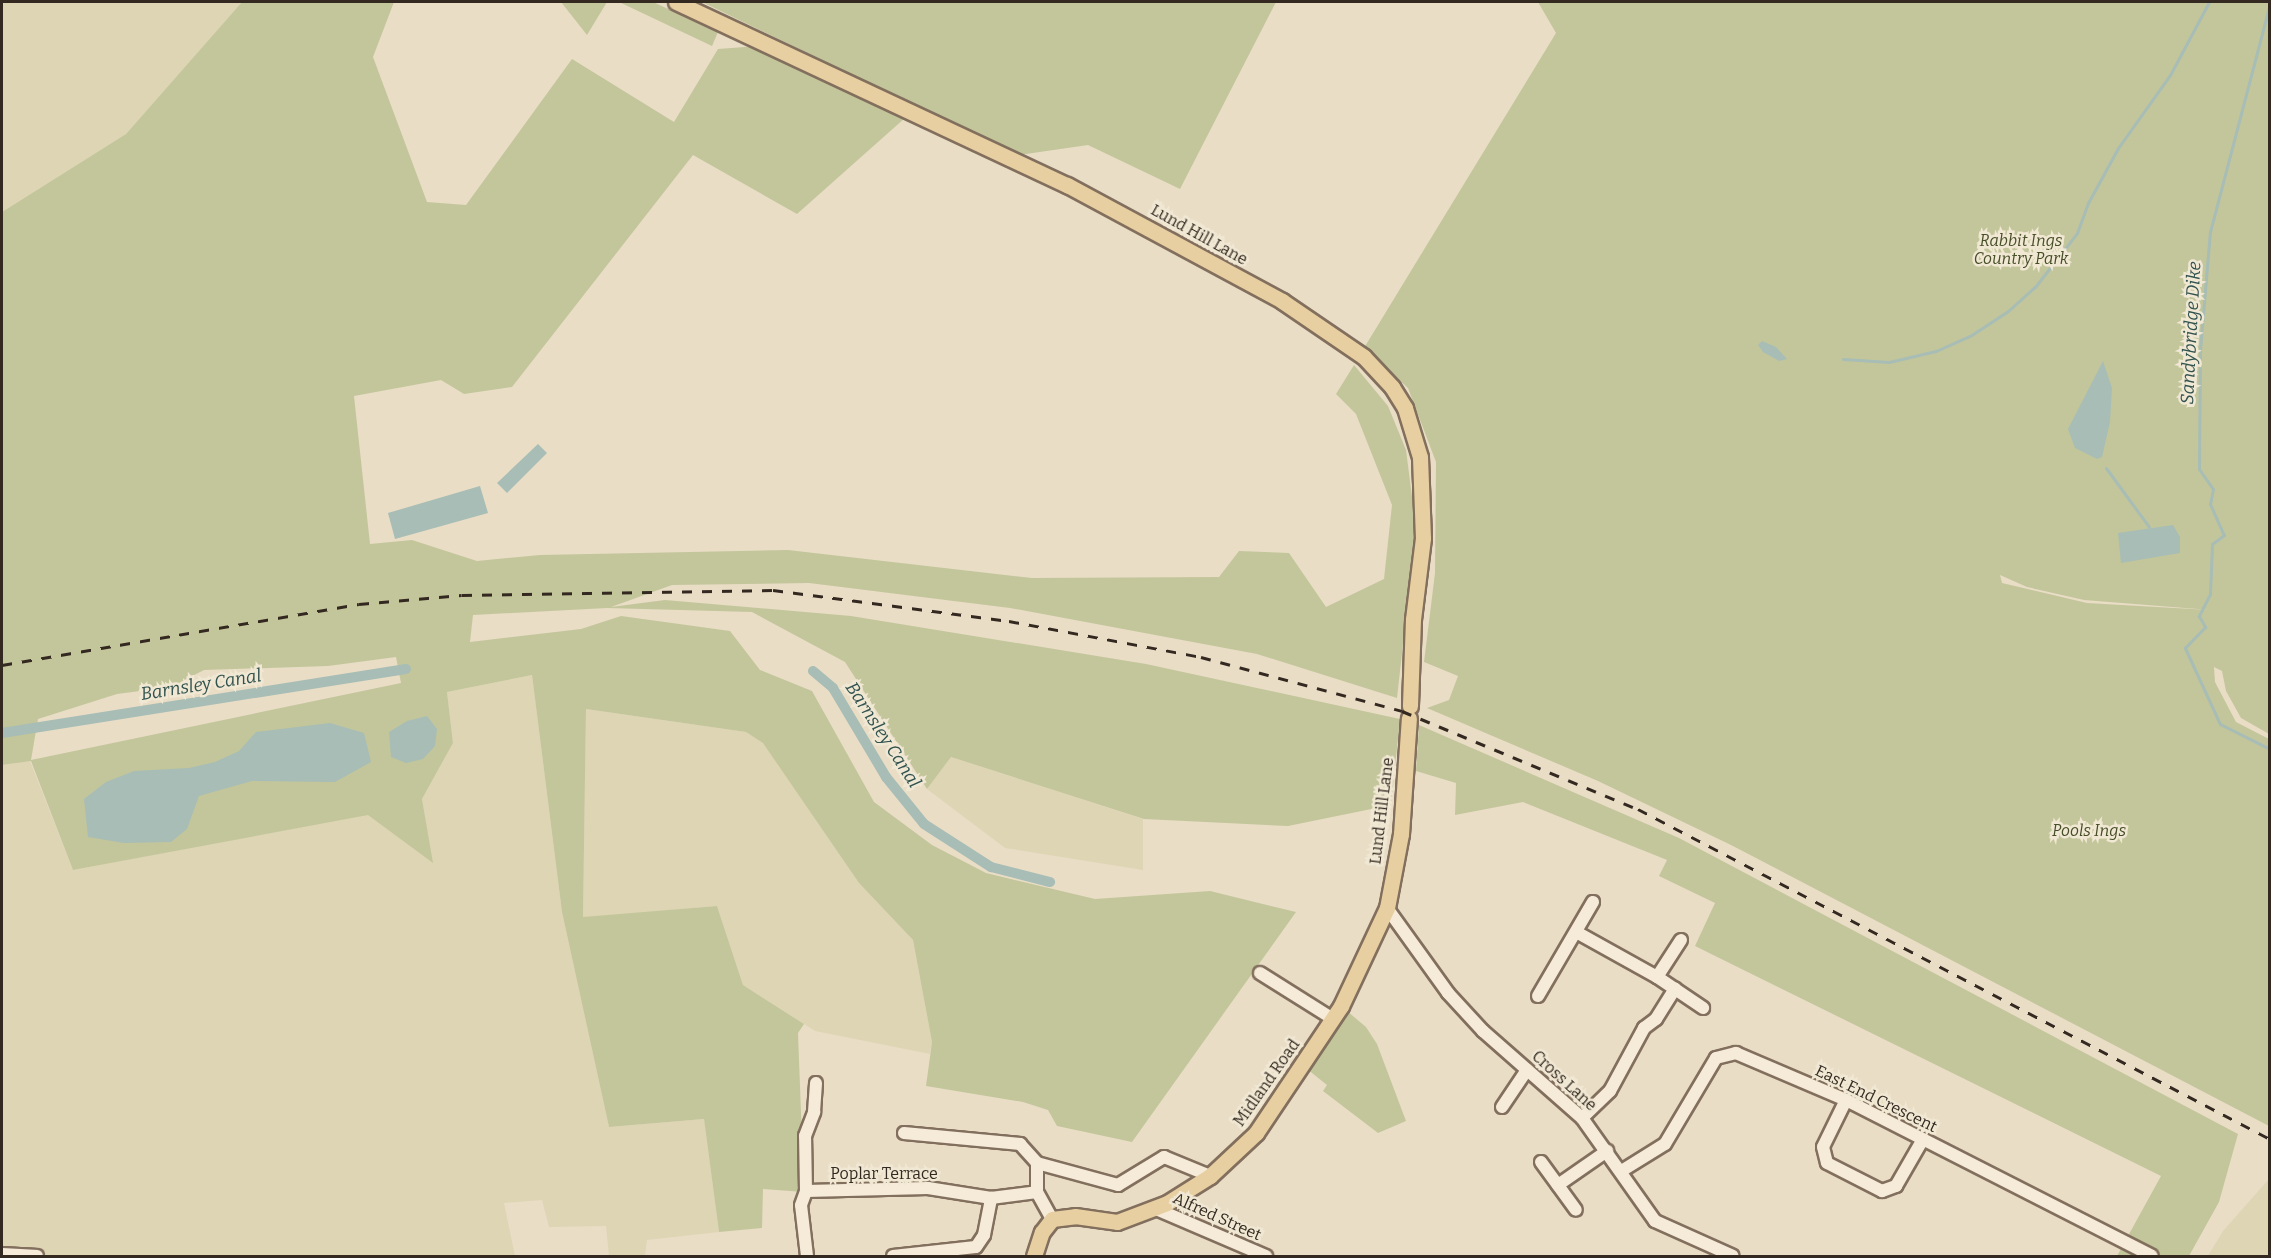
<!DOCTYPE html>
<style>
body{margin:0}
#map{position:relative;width:2271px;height:1258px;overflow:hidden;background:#e9ddc6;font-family:Bitter,serif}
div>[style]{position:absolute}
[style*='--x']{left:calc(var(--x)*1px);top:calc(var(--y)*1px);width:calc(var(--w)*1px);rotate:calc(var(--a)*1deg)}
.farmland>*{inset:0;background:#ded5b4}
.green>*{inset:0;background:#c3c69b}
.water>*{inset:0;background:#a7bdb5}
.stream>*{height:3px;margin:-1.5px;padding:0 1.5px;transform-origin:1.5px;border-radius:1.5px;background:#a7bdb5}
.canal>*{height:10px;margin:-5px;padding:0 5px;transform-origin:5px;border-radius:5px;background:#a7bdb5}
.roads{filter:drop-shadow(2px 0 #826f5d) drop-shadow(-2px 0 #826f5d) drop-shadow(0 2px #826f5d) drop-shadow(0 -2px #826f5d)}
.minor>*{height:12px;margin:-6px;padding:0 6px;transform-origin:6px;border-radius:6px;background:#f5ebd8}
.major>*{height:15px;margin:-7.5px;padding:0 7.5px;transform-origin:7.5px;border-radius:7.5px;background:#e8cfa1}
.rail>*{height:3px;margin-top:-1.5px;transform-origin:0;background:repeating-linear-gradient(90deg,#342920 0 10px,transparent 0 20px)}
span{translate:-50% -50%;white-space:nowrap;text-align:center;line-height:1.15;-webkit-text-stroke:5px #f1e8d4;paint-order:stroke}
.street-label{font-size:16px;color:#342920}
.park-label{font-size:16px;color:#464e28;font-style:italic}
.water-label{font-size:18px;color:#31524e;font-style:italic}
.frame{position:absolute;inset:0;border:3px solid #342920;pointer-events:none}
</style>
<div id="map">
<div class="farmland">
<div style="clip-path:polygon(2px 2px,242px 2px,126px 134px,2px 212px)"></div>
<div style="clip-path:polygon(532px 675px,562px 912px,609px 1127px,704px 1119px,719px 1232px,647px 1240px,645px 1256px,609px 1256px,606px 1226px,549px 1227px,542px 1200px,504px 1203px,515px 1256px,2px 1256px,2px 765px,30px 761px,73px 870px,368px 814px,432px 862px,422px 799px,453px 743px,447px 692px)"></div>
<div style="clip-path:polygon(586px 709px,746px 732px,764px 743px,859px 883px,913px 940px,932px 1042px,930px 1054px,815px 1031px,743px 985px,717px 906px,583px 918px)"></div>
<div style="clip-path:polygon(951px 757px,1143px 819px,1143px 870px,1005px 848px,927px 789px)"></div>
<div style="clip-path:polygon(2269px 1179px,2269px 1256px,2208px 1256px,2223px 1231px)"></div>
</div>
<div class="green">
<div style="clip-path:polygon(evenodd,242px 2px,394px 2px,373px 57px,427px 202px,466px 205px,572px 59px,674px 122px,718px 49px,758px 46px,905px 118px,797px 214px,693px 155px,512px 387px,464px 394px,441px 380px,354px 396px,370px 544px,412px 540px,477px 561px,540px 555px,788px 550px,1032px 578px,1219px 577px,1239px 551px,1289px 553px,1326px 607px,1384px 579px,1392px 505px,1356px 414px,1336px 394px,1354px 365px,1388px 406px,1406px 450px,1416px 528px,1397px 698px,1257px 654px,1010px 608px,809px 583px,672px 585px,611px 607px,665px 600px,851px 616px,1146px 664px,1400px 719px,1391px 805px,1288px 826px,1144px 819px,951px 757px,927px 789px,845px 662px,752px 612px,607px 608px,473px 615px,470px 642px,581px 629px,621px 616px,730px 631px,760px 670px,812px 691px,874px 802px,932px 845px,986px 873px,1095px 899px,1210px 891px,1296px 912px,1132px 1142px,1057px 1126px,1048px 1110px,1023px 1102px,926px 1086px,932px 1042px,913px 940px,859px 883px,763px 743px,746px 732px,586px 709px,583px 917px,717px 906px,743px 985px,804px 1024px,798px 1033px,804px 1192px,763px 1189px,762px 1228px,719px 1232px,704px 1119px,609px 1127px,562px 912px,532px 675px,447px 692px,453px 743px,422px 799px,433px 863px,368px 815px,73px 870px,31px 761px,2px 765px,2px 212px,126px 134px,242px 2px,396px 657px,401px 683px,31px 760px,38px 719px,117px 694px,171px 687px,204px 670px,328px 666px,396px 657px)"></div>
<div style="clip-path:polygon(561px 2px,607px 2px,587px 35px)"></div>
<div style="clip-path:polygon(619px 2px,653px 2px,718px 32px,712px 46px)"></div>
<div style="clip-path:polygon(702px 2px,1276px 2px,1180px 189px,1088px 145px,1019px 155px)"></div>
<div style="clip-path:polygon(evenodd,1538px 2px,2269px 2px,2269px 734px,2241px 718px,2226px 691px,2222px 671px,2214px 667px,2215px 682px,2236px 722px,2269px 739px,2269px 1126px,1731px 845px,1598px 781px,1427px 708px,1449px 700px,1458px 676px,1424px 662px,1435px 573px,1436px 462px,1408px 388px,1364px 348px,1556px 33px,1538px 2px,2000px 575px,2027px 587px,2084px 600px,2210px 610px,2087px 603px,2002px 583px,2000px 575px)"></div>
<div style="clip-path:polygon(1419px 725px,1679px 838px,2238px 1134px,2219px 1202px,2189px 1256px,2117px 1256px,2161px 1176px,1695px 946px,1715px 903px,1659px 876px,1667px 860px,1523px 802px,1455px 815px,1456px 783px,1416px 771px)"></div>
<div style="clip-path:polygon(1341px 1006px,1366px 1027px,1377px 1044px,1406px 1121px,1378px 1133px,1323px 1091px,1327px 1085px,1302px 1065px)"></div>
</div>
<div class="water">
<div style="clip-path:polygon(1762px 341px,1776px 347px,1787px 359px,1779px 361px,1763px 352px,1758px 345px)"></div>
<div style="clip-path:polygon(2103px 361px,2112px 388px,2110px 422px,2102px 457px,2097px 459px,2075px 448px,2068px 429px)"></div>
<div style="clip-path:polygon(538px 444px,547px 453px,507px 493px,497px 483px)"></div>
<div style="clip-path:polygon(480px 486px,488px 513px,395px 539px,388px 513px)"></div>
<div style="clip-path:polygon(2173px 525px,2180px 537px,2180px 553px,2121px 563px,2118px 533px)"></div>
<div style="clip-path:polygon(427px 716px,437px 729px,435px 746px,423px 759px,406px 763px,391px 757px,389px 732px,407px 721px)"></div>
<div style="clip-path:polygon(330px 723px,364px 733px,371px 762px,335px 782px,252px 781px,199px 796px,187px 829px,171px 842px,124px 843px,88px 837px,84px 799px,106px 782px,134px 771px,189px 768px,215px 762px,239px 751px,256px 732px)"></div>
</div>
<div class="stream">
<div style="--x:2270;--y:3;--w:236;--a:104.7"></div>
<div style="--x:2210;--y:231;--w:119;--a:94.8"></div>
<div style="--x:2200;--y:350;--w:119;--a:90.5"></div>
<div style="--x:2199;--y:469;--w:24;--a:55"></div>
<div style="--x:2213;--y:489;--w:15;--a:101"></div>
<div style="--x:2210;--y:504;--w:34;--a:66"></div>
<div style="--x:2224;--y:535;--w:15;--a:143"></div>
<div style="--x:2212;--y:544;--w:50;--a:92.3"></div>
<div style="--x:2210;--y:594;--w:25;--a:117"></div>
<div style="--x:2199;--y:616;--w:13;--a:61"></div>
<div style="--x:2205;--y:627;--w:29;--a:134"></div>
<div style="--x:2185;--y:648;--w:84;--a:65.3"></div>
<div style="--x:2220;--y:724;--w:56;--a:26.6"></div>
<div style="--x:1843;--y:359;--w:46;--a:3.7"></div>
<div style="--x:1889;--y:362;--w:48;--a:-13.2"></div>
<div style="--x:1936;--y:351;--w:37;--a:-24"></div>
<div style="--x:1970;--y:336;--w:45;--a:-33.3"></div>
<div style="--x:2008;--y:311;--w:36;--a:-42"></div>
<div style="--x:2035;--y:287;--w:68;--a:-52.1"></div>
<div style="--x:2077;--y:233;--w:32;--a:-70"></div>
<div style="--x:2088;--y:203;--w:63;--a:-61.4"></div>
<div style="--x:2118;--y:148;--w:90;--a:-54.5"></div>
<div style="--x:2170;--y:75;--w:83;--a:-61.9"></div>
<div style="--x:2106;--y:468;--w:73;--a:53.9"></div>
</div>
<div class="canal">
<div style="--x:813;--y:671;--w:26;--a:40"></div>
<div style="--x:833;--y:688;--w:104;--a:59.2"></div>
<div style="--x:886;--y:777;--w:60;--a:51"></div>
<div style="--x:924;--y:824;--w:80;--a:32.7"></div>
<div style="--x:991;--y:867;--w:61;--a:14.3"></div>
<div style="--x:2;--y:733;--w:409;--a:-9"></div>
</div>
<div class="roads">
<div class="minor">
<div style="--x:1387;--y:908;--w:105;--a:54.3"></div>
<div style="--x:1448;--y:993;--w:52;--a:47.4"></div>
<div style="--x:1483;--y:1031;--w:132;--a:41.3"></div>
<div style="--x:1582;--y:1118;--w:126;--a:54.7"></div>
<div style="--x:1655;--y:1221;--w:85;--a:24.2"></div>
<div style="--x:1578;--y:933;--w:90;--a:29.1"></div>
<div style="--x:1260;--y:973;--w:86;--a:32.2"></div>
<div style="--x:1675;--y:989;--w:34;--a:34"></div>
<div style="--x:1538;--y:996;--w:109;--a:-59.7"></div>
<div style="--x:1846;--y:1100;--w:52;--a:116.1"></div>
<div style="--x:1823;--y:1147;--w:16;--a:76"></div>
<div style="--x:1827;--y:1163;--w:62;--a:27"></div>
<div style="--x:1882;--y:1191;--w:15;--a:-20"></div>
<div style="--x:1896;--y:1186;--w:54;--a:-60.1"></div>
<div style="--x:1502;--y:1107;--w:45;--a:-56"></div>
<div style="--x:1582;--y:1118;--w:39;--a:-44"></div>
<div style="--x:1610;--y:1091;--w:72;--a:-61.6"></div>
<div style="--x:1644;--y:1028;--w:15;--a:-37"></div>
<div style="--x:1656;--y:1019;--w:36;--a:-58"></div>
<div style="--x:1675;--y:989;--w:22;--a:-146"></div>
<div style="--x:1657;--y:977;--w:44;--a:-57"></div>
<div style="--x:904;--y:1133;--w:117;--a:5.4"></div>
<div style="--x:1020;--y:1144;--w:25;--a:48"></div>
<div style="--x:1037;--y:1163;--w:29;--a:90"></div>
<div style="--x:1541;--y:1162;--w:59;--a:53.9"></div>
<div style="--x:1037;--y:1163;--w:84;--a:15.2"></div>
<div style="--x:1118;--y:1185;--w:54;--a:-31.3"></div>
<div style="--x:1164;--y:1157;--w:50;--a:22.4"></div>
<div style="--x:1623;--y:1170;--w:49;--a:-31.8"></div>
<div style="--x:1665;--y:1144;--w:100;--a:-59.3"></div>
<div style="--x:1716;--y:1058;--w:21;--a:-14"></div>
<div style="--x:1736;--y:1053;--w:120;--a:23.1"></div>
<div style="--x:1846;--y:1100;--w:343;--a:27"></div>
<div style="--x:1558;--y:1185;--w:60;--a:-34.8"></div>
<div style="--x:806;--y:1191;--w:122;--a:-1.4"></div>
<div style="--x:928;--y:1188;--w:64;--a:9"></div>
<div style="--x:991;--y:1198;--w:46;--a:-7.4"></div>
<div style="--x:1037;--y:1192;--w:31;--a:61"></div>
<div style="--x:1154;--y:1208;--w:122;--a:23.2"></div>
<div style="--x:2;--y:1254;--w:35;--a:3"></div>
<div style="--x:807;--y:1256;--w:51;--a:-96.7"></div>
<div style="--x:801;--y:1205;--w:15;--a:-70"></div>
<div style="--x:806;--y:1191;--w:55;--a:-91"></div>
<div style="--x:805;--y:1136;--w:26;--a:-69"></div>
<div style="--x:814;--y:1112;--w:29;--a:-86"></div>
<div style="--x:893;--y:1256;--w:83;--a:-6.2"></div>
<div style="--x:976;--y:1247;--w:14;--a:-56"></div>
<div style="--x:984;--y:1235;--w:38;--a:-79"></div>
</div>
<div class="major">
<div style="--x:676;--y:2;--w:432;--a:25.1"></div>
<div style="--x:1067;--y:185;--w:244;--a:28.3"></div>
<div style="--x:1282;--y:301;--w:99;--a:34.3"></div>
<div style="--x:1364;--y:357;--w:41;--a:47"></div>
<div style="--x:1392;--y:387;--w:25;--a:58"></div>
<div style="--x:1405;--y:408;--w:51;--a:73"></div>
<div style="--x:1420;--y:457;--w:81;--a:87.9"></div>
<div style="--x:1423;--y:538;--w:82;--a:97"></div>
<div style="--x:1413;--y:619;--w:87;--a:92"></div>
<div style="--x:1034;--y:1256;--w:25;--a:-72"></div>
<div style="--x:1042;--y:1232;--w:16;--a:-52"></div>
<div style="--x:1052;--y:1219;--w:23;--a:-7"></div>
<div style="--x:1075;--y:1216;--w:42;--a:8.1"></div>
<div style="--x:1117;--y:1222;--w:53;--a:-20.8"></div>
<div style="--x:1167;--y:1203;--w:51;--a:-32.1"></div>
<div style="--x:1210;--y:1176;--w:63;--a:-43.1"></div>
<div style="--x:1256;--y:1133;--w:153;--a:-56.2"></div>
<div style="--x:1341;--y:1006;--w:108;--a:-64.9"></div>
<div style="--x:1387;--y:908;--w:75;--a:-79.3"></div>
<div style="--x:1401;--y:834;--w:116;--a:-86.1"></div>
</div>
</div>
<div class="rail">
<div style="--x:2;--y:665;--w:362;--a:-9.7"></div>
<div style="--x:359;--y:604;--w:103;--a:-5"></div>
<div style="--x:462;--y:595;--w:311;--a:-0.9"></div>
<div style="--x:773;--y:590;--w:238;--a:7.5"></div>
<div style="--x:1009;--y:621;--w:195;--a:10.6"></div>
<div style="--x:1201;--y:657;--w:208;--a:15"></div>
<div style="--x:1402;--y:711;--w:256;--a:22.6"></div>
<div style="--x:1638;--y:809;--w:713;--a:27.57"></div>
</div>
<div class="street-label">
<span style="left:1199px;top:235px;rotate:29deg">Lund Hill Lane</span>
<span style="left:1382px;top:811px;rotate:-83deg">Lund Hill Lane</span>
<span style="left:1564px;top:1081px;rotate:42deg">Cross Lane</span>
<span style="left:1267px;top:1083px;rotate:-55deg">Midland Road</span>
<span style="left:1876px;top:1099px;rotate:26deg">East End Crescent</span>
<span style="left:884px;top:1174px">Poplar Terrace</span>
<span style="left:1217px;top:1217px;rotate:24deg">Alfred Street</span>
</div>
<div class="park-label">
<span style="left:2021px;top:250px">Rabbit Ings<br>Country Park</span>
<span style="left:2089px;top:831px">Pools Ings</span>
</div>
<div class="water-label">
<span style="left:2191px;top:333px;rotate:-87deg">Sandybridge Dike</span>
<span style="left:201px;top:685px;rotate:-9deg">Barnsley Canal</span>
<span style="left:883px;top:735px;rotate:57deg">Barnsley Canal</span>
</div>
<div class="frame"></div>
</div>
